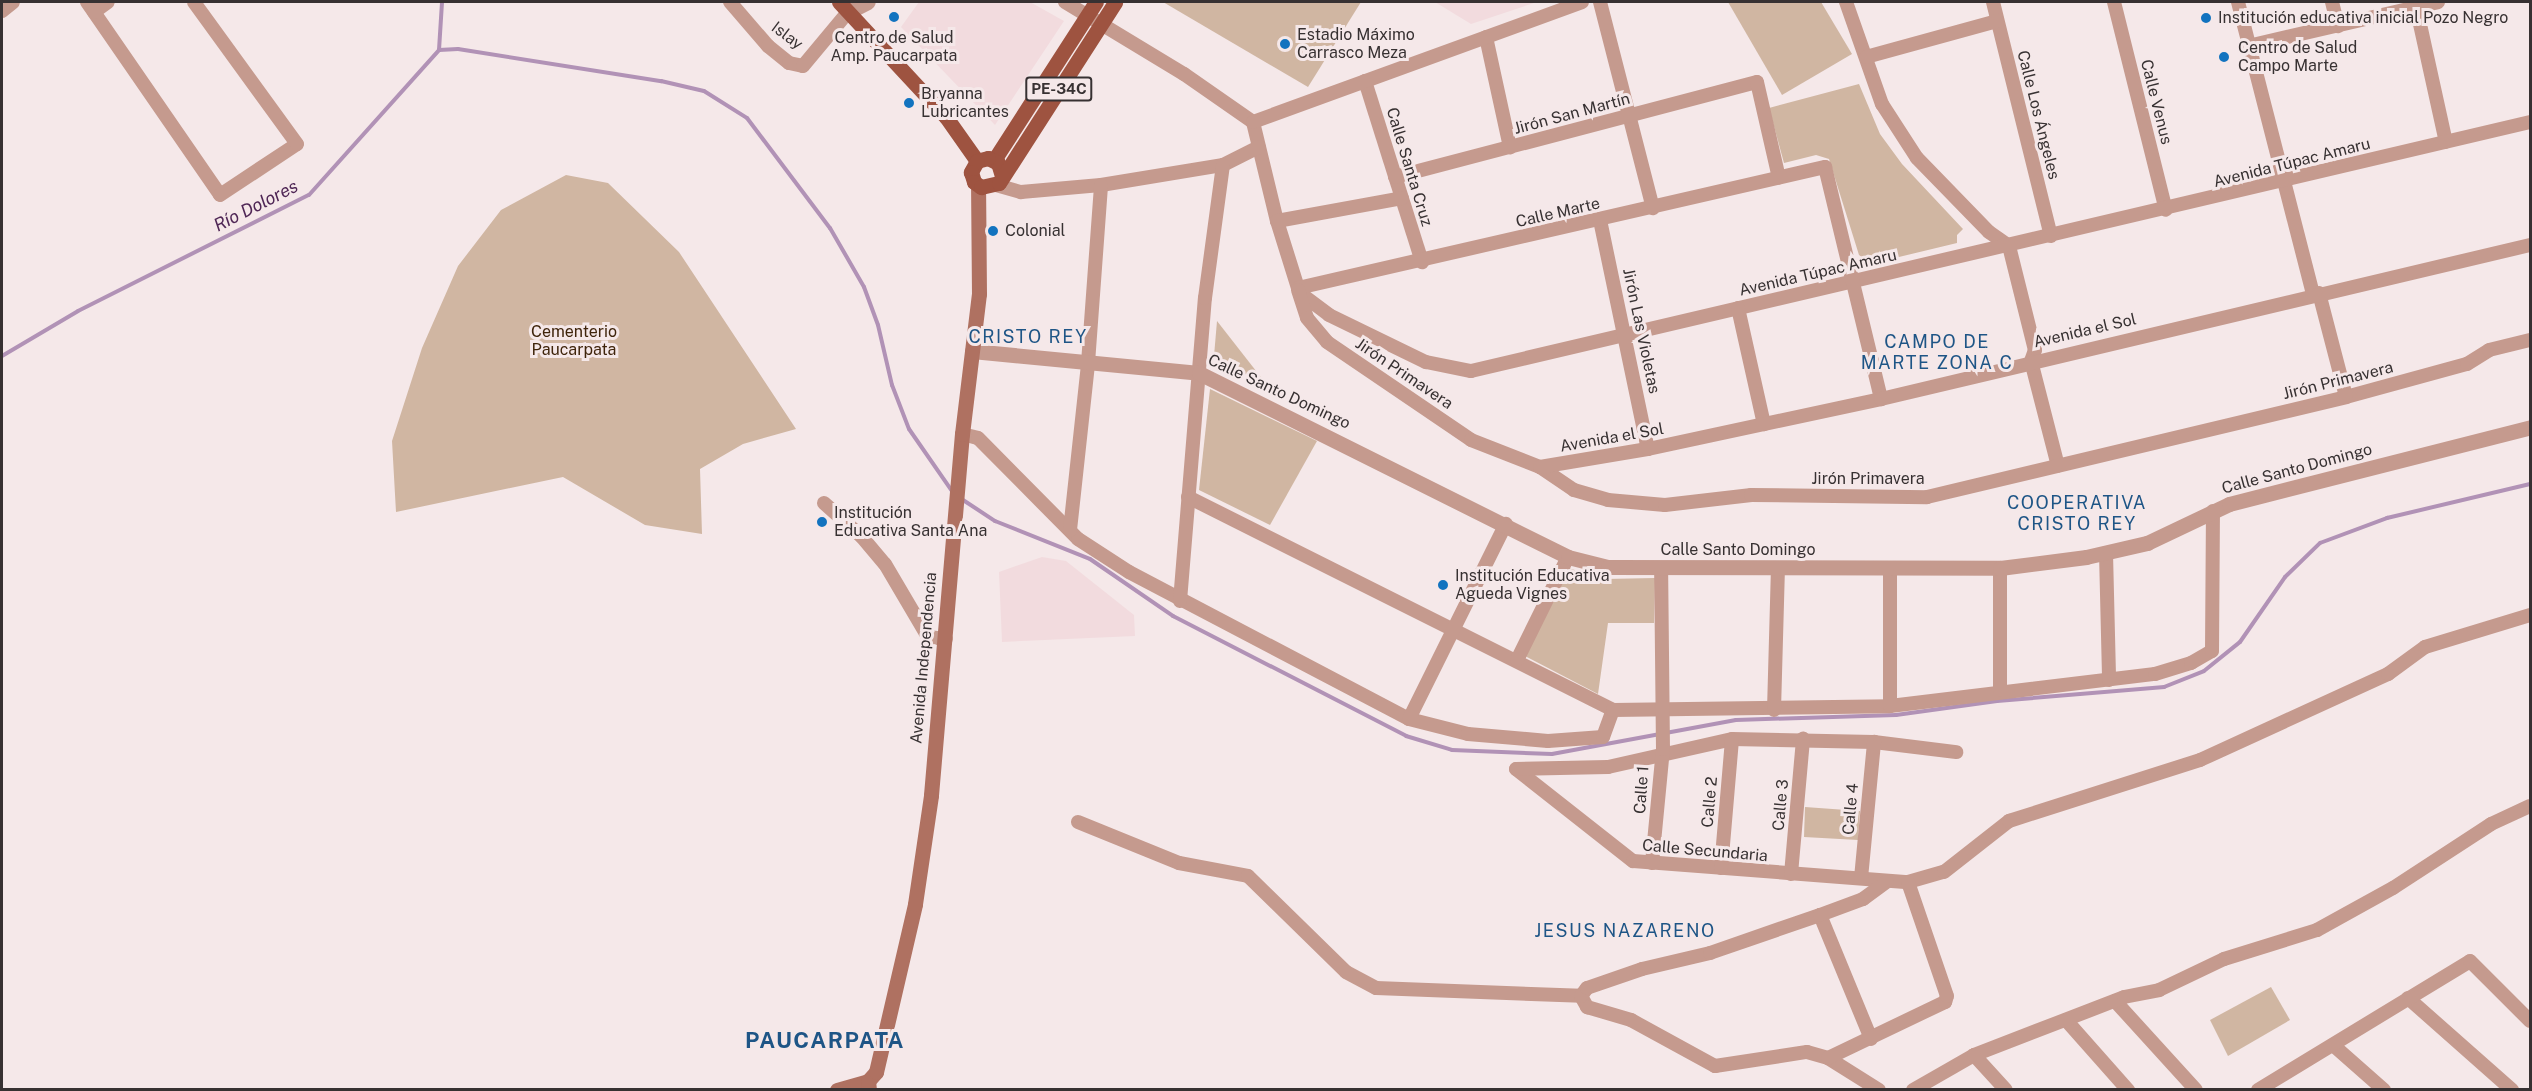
<!DOCTYPE html>
<meta charset="utf-8">
<style>
body{margin:0}
#map{position:relative;width:2532px;height:1091px;overflow:hidden;background:#f5e8e9;font-family:"Public Sans",sans-serif}
div>[style]{position:absolute}
[style*='--x']{left:calc(var(--x)*1px);top:calc(var(--y)*1px);width:calc(var(--w)*1px);rotate:calc(var(--a)*1deg)}
.built>*{inset:0;background:#f2dbde}
.green>*{inset:0;background:#d0b6a2}
.stream>*{height:4px;margin:-2px;padding:0 2px;transform-origin:2px;border-radius:2px;background:#b192b6}
.minor>*{height:14px;margin:-7px;padding:0 7px;transform-origin:7px;border-radius:7px;background:#c59a8e}
.tertiary>*{height:15px;margin:-7.5px;padding:0 7.5px;transform-origin:7.5px;border-radius:7.5px;background:#c59a8e}
.secondary>*{height:15px;margin:-7.5px;padding:0 7.5px;transform-origin:7.5px;border-radius:7.5px;background:#af7161}
.primary>*{height:15px;margin:-7.5px;padding:0 7.5px;transform-origin:7.5px;border-radius:7.5px;background:#9e5340}
.dots>*{width:16px;height:16px;translate:-50% -50%;box-sizing:border-box;border:3px solid #f5e8e9;border-radius:50%}
span{translate:-50% -50%;white-space:nowrap;text-align:center;line-height:1.15;-webkit-text-stroke:6px #f5e8e9;paint-order:stroke}
.shield-label span{padding:2px 4px;background:#f5e8e9;border:2px solid;border-radius:4px;-webkit-text-stroke-width:0}
.shield-label{font-size:15px;color:#373132;font-weight:700}
.poi-label{font-size:16px;color:#373132}
.left{translate:0 -50%;text-align:left}
.street-label{font-size:16px;color:#373132}
.park-label{font-size:16px;color:#3f240b}
.water-label{font-size:18px;color:#4f2655;font-style:italic}
.neighbourhood-label{font-size:18px;color:#1e5586;letter-spacing:1.5px}
.district-label{font-size:22px;color:#1e5586;font-weight:700;letter-spacing:1.5px}
.frame{position:absolute;inset:0;border:3px solid #373132;pointer-events:none}
</style>
<div id="map">
<div class="built">
<div style="clip-path:polygon(919px 2px,1030px 2px,1064px 21px,995px 125px,901px 27px)"></div>
<div style="clip-path:polygon(1435px 2px,1537px 2px,1471px 24px)"></div>
<div style="clip-path:polygon(1042px 557px,1066px 561px,1134px 615px,1135px 636px,1002px 642px,999px 572px)"></div>
</div>
<div class="green">
<div style="clip-path:polygon(1163px 2px,1361px 2px,1308px 87px)"></div>
<div style="clip-path:polygon(1728px 2px,1821px 2px,1852px 54px,1782px 95px)"></div>
<div style="clip-path:polygon(1859px 84px,1880px 134px,1902px 164px,1963px 229px,1957px 235px,1957px 243px,1874px 263px,1866px 260px,1859px 255px,1829px 159px,1816px 155px,1784px 163px,1769px 108px)"></div>
<div style="clip-path:polygon(566px 175px,608px 183px,679px 252px,796px 429px,743px 444px,700px 469px,702px 534px,645px 525px,563px 477px,396px 512px,392px 441px,422px 348px,458px 266px,501px 210px)"></div>
<div style="clip-path:polygon(1217px 321px,1267px 385px,1266px 386px,1214px 356px)"></div>
<div style="clip-path:polygon(1210px 389px,1317px 441px,1270px 525px,1199px 490px)"></div>
<div style="clip-path:polygon(1568px 568px,1605px 579px,1655px 578px,1654px 623px,1608px 623px,1598px 694px,1525px 656px)"></div>
<div style="clip-path:polygon(1805px 807px,1860px 811px,1858px 840px,1804px 837px)"></div>
<div style="clip-path:polygon(2271px 987px,2290px 1020px,2228px 1056px,2210px 1020px)"></div>
</div>
<div class="stream">
<div style="--x:439;--y:50;--w:19;--a:-3"></div>
<div style="--x:458;--y:49;--w:206;--a:9"></div>
<div style="--x:661;--y:81;--w:44;--a:13.1"></div>
<div style="--x:704;--y:91;--w:51;--a:32.1"></div>
<div style="--x:747;--y:118;--w:138;--a:53"></div>
<div style="--x:830;--y:228;--w:68;--a:60"></div>
<div style="--x:864;--y:287;--w:40;--a:69.8"></div>
<div style="--x:878;--y:325;--w:62;--a:76.9"></div>
<div style="--x:892;--y:385;--w:47;--a:68.9"></div>
<div style="--x:909;--y:429;--w:75;--a:55.3"></div>
<div style="--x:2;--y:356;--w:88;--a:-30.6"></div>
<div style="--x:78;--y:311;--w:258;--a:-26.7"></div>
<div style="--x:309;--y:195;--w:195;--a:-48.1"></div>
<div style="--x:439;--y:50;--w:48;--a:-86.4"></div>
<div style="--x:960;--y:498;--w:42;--a:33.3"></div>
<div style="--x:995;--y:521;--w:102;--a:21.8"></div>
<div style="--x:1090;--y:559;--w:101;--a:34.5"></div>
<div style="--x:1173;--y:616;--w:262;--a:27.2"></div>
<div style="--x:1406;--y:736;--w:48;--a:16.9"></div>
<div style="--x:1452;--y:750;--w:100;--a:2.3"></div>
<div style="--x:1552;--y:754;--w:187;--a:-10.5"></div>
<div style="--x:1736;--y:720;--w:160;--a:-1.8"></div>
<div style="--x:1896;--y:715;--w:102;--a:-7.9"></div>
<div style="--x:1997;--y:701;--w:168;--a:-4.8"></div>
<div style="--x:2164;--y:687;--w:43;--a:-21.8"></div>
<div style="--x:2204;--y:671;--w:46;--a:-38.9"></div>
<div style="--x:2240;--y:642;--w:79;--a:-55.3"></div>
<div style="--x:2285;--y:577;--w:49;--a:-44.2"></div>
<div style="--x:2320;--y:543;--w:72;--a:-20.5"></div>
<div style="--x:2387;--y:518;--w:147;--a:-13.4"></div>
</div>
<div class="minor">
<div style="--x:87;--y:2;--w:234;--a:55.4"></div>
<div style="--x:220;--y:195;--w:92;--a:-33.5"></div>
<div style="--x:297;--y:144;--w:175;--a:-126"></div>
<div style="--x:730;--y:2;--w:58;--a:49.2"></div>
<div style="--x:768;--y:46;--w:27;--a:39"></div>
<div style="--x:789;--y:63;--w:14;--a:12"></div>
<div style="--x:803;--y:66;--w:70;--a:-50.2"></div>
<div style="--x:1065;--y:2;--w:139;--a:31.2"></div>
<div style="--x:1184;--y:74;--w:84;--a:34.8"></div>
<div style="--x:1600;--y:2;--w:213;--a:75.6"></div>
<div style="--x:1846;--y:2;--w:108;--a:70.6"></div>
<div style="--x:1882;--y:104;--w:64;--a:57.1"></div>
<div style="--x:1917;--y:158;--w:103;--a:45.8"></div>
<div style="--x:1989;--y:232;--w:24;--a:35"></div>
<div style="--x:2009;--y:246;--w:107;--a:76"></div>
<div style="--x:2035;--y:350;--w:12;--a:110"></div>
<div style="--x:2031;--y:361;--w:108;--a:75.6"></div>
<div style="--x:1993;--y:2;--w:241;--a:76.1"></div>
<div style="--x:2114;--y:2;--w:214;--a:76"></div>
<div style="--x:2238;--y:2;--w:302;--a:75.6"></div>
<div style="--x:2332;--y:2;--w:25;--a:76"></div>
<div style="--x:2416;--y:6;--w:139;--a:77.6"></div>
<div style="--x:2;--y:11;--w:14;--a:-39"></div>
<div style="--x:94;--y:12;--w:17;--a:-36"></div>
<div style="--x:1486;--y:37;--w:113;--a:77.7"></div>
<div style="--x:2248;--y:46;--w:195;--a:-13"></div>
<div style="--x:1866;--y:57;--w:136;--a:-15.4"></div>
<div style="--x:1365;--y:81;--w:190;--a:72.5"></div>
<div style="--x:1253;--y:122;--w:102;--a:76.4"></div>
<div style="--x:1277;--y:221;--w:70;--a:72.6"></div>
<div style="--x:1298;--y:288;--w:10;--a:53"></div>
<div style="--x:1304;--y:296;--w:31;--a:37"></div>
<div style="--x:1329;--y:315;--w:108;--a:25.9"></div>
<div style="--x:1426;--y:362;--w:46;--a:11.3"></div>
<div style="--x:1471;--y:371;--w:1088;--a:-13.23"></div>
<div style="--x:1253;--y:122;--w:350;--a:-20"></div>
<div style="--x:1395;--y:177;--w:374;--a:-14.7"></div>
<div style="--x:1757;--y:82;--w:98;--a:77.1"></div>
<div style="--x:996;--y:185;--w:26;--a:16"></div>
<div style="--x:1021;--y:192;--w:80;--a:-5"></div>
<div style="--x:1101;--y:185;--w:124;--a:-9.3"></div>
<div style="--x:1223;--y:165;--w:40;--a:-26.6"></div>
<div style="--x:1600;--y:220;--w:234;--a:78.2"></div>
<div style="--x:1277;--y:221;--w:127;--a:-10.4"></div>
<div style="--x:1298;--y:288;--w:541;--a:-12.93"></div>
<div style="--x:1825;--y:167;--w:239;--a:76.4"></div>
<div style="--x:1298;--y:290;--w:29;--a:72"></div>
<div style="--x:1307;--y:318;--w:31;--a:50"></div>
<div style="--x:1327;--y:342;--w:174;--a:34.2"></div>
<div style="--x:1471;--y:440;--w:74;--a:21.4"></div>
<div style="--x:1540;--y:467;--w:41;--a:34.1"></div>
<div style="--x:1574;--y:490;--w:35;--a:16"></div>
<div style="--x:1608;--y:500;--w:57;--a:5"></div>
<div style="--x:1665;--y:505;--w:87;--a:-6.6"></div>
<div style="--x:1751;--y:495;--w:176;--a:0.7"></div>
<div style="--x:1927;--y:497;--w:431;--a:-13.4"></div>
<div style="--x:2346;--y:397;--w:125;--a:-15.3"></div>
<div style="--x:2467;--y:364;--w:26;--a:-32"></div>
<div style="--x:2489;--y:350;--w:42;--a:-13.7"></div>
<div style="--x:2319;--y:293;--w:107;--a:75.4"></div>
<div style="--x:1738;--y:308;--w:119;--a:77.4"></div>
<div style="--x:962;--y:434;--w:16;--a:14"></div>
<div style="--x:978;--y:438;--w:142;--a:45.3"></div>
<div style="--x:1078;--y:539;--w:61;--a:32.9"></div>
<div style="--x:1129;--y:572;--w:316;--a:27.7"></div>
<div style="--x:1409;--y:719;--w:61;--a:14.3"></div>
<div style="--x:1468;--y:734;--w:80;--a:5"></div>
<div style="--x:1548;--y:741;--w:55;--a:-4.2"></div>
<div style="--x:1603;--y:737;--w:29;--a:-70"></div>
<div style="--x:1540;--y:467;--w:109;--a:-9.5"></div>
<div style="--x:1648;--y:449;--w:238;--a:-12.1"></div>
<div style="--x:1881;--y:399;--w:667;--a:-13.35"></div>
<div style="--x:1188;--y:497;--w:475;--a:26.6"></div>
<div style="--x:1613;--y:710;--w:277;--a:-0.8"></div>
<div style="--x:1890;--y:706;--w:267;--a:-6.9"></div>
<div style="--x:2155;--y:674;--w:38;--a:-17"></div>
<div style="--x:2191;--y:663;--w:24;--a:-30"></div>
<div style="--x:2212;--y:651;--w:140;--a:-89.6"></div>
<div style="--x:824;--y:503;--w:51;--a:41.8"></div>
<div style="--x:862;--y:537;--w:35;--a:50"></div>
<div style="--x:885;--y:564;--w:85;--a:59.5"></div>
<div style="--x:928;--y:637;--w:18;--a:6"></div>
<div style="--x:1070;--y:530;--w:168;--a:-83.8"></div>
<div style="--x:1088;--y:363;--w:178;--a:-85.8"></div>
<div style="--x:2106;--y:553;--w:127;--a:88.6"></div>
<div style="--x:1890;--y:569;--w:137;--a:90"></div>
<div style="--x:1180;--y:601;--w:304;--a:-85.3"></div>
<div style="--x:1205;--y:298;--w:134;--a:-82.3"></div>
<div style="--x:1517;--y:660;--w:115;--a:-63.7"></div>
<div style="--x:2000;--y:690;--w:122;--a:-90"></div>
<div style="--x:1774;--y:710;--w:142;--a:-88.4"></div>
<div style="--x:1409;--y:719;--w:218;--a:-63.6"></div>
<div style="--x:1516;--y:769;--w:149;--a:38.2"></div>
<div style="--x:1633;--y:861;--w:276;--a:4.4"></div>
<div style="--x:1908;--y:882;--w:37;--a:-16"></div>
<div style="--x:1944;--y:872;--w:83;--a:-38.1"></div>
<div style="--x:2009;--y:821;--w:201;--a:-17.7"></div>
<div style="--x:2200;--y:760;--w:207;--a:-24.6"></div>
<div style="--x:2388;--y:674;--w:46;--a:-36.1"></div>
<div style="--x:2425;--y:647;--w:110;--a:-16.9"></div>
<div style="--x:1516;--y:769;--w:92;--a:-1.2"></div>
<div style="--x:1608;--y:767;--w:127;--a:-12.7"></div>
<div style="--x:1732;--y:739;--w:142;--a:1.2"></div>
<div style="--x:1874;--y:742;--w:83;--a:7"></div>
<div style="--x:1078;--y:822;--w:109;--a:22.1"></div>
<div style="--x:1179;--y:863;--w:70;--a:10.7"></div>
<div style="--x:1248;--y:876;--w:137;--a:44.4"></div>
<div style="--x:1346;--y:972;--w:34;--a:28"></div>
<div style="--x:1376;--y:988;--w:205;--a:2.2"></div>
<div style="--x:1652;--y:863;--w:115;--a:-84.5"></div>
<div style="--x:1663;--y:749;--w:180;--a:-90.6"></div>
<div style="--x:1721;--y:868;--w:129;--a:-85.1"></div>
<div style="--x:1791;--y:874;--w:136;--a:-84.9"></div>
<div style="--x:1861;--y:878;--w:137;--a:-84.5"></div>
<div style="--x:1820;--y:915;--w:134;--a:67.6"></div>
<div style="--x:1581;--y:996;--w:13;--a:61"></div>
<div style="--x:1587;--y:1007;--w:46;--a:16.5"></div>
<div style="--x:1631;--y:1020;--w:96;--a:28.7"></div>
<div style="--x:1715;--y:1066;--w:93;--a:-8.7"></div>
<div style="--x:1807;--y:1052;--w:22;--a:16"></div>
<div style="--x:1828;--y:1058;--w:60;--a:32.1"></div>
<div style="--x:1581;--y:996;--w:10;--a:-53"></div>
<div style="--x:1587;--y:988;--w:58;--a:-19.1"></div>
<div style="--x:1642;--y:969;--w:70;--a:-13.2"></div>
<div style="--x:1710;--y:953;--w:116;--a:-19.1"></div>
<div style="--x:1820;--y:915;--w:46;--a:-20.4"></div>
<div style="--x:1863;--y:899;--w:29;--a:-36"></div>
<div style="--x:2408;--y:998;--w:139;--a:41.5"></div>
<div style="--x:2115;--y:1001;--w:120;--a:47.7"></div>
<div style="--x:2066;--y:1020;--w:94;--a:48.5"></div>
<div style="--x:2333;--y:1045;--w:68;--a:41.4"></div>
<div style="--x:1974;--y:1055;--w:47;--a:47.6"></div>
<div style="--x:1828;--y:1058;--w:130;--a:-25.6"></div>
<div style="--x:1945;--y:1002;--w:6;--a:-72"></div>
<div style="--x:1947;--y:996;--w:120;--a:-108.9"></div>
<div style="--x:1913;--y:1090;--w:70;--a:-29.8"></div>
<div style="--x:1974;--y:1055;--w:161;--a:-21.1"></div>
<div style="--x:2124;--y:997;--w:36;--a:-11"></div>
<div style="--x:2159;--y:990;--w:72;--a:-25.5"></div>
<div style="--x:2224;--y:959;--w:97;--a:-17.3"></div>
<div style="--x:2317;--y:930;--w:87;--a:-28.9"></div>
<div style="--x:2393;--y:888;--w:117;--a:-33.1"></div>
<div style="--x:2491;--y:824;--w:43;--a:-24.8"></div>
<div style="--x:2258;--y:1090;--w:248;--a:-31.3"></div>
<div style="--x:2470;--y:961;--w:85;--a:45"></div>
</div>
<div class="tertiary">
<div style="--x:848;--y:12;--w:22;--a:-27"></div>
<div style="--x:972;--y:351;--w:228;--a:5.5"></div>
<div style="--x:1199;--y:373;--w:412;--a:26.5"></div>
<div style="--x:1568;--y:557;--w:41;--a:14"></div>
<div style="--x:1608;--y:567;--w:392;--a:0.1"></div>
<div style="--x:2000;--y:568;--w:87;--a:-7.3"></div>
<div style="--x:2086;--y:557;--w:63;--a:-12.9"></div>
<div style="--x:2147;--y:543;--w:91;--a:-25.4"></div>
<div style="--x:2229;--y:504;--w:311;--a:-14.3"></div>
</div>
<div class="secondary">
<div style="--x:837;--y:1090;--w:32;--a:-16"></div>
<div style="--x:869;--y:1090;--w:9;--a:-96"></div>
<div style="--x:868;--y:1081;--w:12;--a:-48"></div>
<div style="--x:876;--y:1072;--w:172;--a:-76.9"></div>
<div style="--x:915;--y:904;--w:110;--a:-81.6"></div>
<div style="--x:931;--y:795;--w:362;--a:-85.1"></div>
<div style="--x:962;--y:434;--w:141;--a:-83.1"></div>
<div style="--x:979;--y:294;--w:108;--a:-90.5"></div>
</div>
<div class="primary">
<div style="--x:839;--y:2;--w:157;--a:47.1"></div>
<div style="--x:946;--y:117;--w:54;--a:54.8"></div>
<div style="--x:994;--y:160;--w:188;--a:-57.2"></div>
<div style="--x:1002;--y:176;--w:14;--a:-107"></div>
<div style="--x:998;--y:163;--w:11;--a:-153"></div>
<div style="--x:988;--y:158;--w:11;--a:165"></div>
<div style="--x:977;--y:161;--w:13;--a:119"></div>
<div style="--x:971;--y:172;--w:10;--a:73"></div>
<div style="--x:974;--y:182;--w:9;--a:36"></div>
<div style="--x:981;--y:187;--w:18;--a:-13"></div>
<div style="--x:999;--y:183;--w:215;--a:-57.3"></div>
</div>
<div class="dots">
<div style="left:894px;top:17px;background:#1273bf"></div>
<div style="left:2206px;top:18px;background:#1273bf"></div>
<div style="left:1285px;top:44px;background:#1273bf"></div>
<div style="left:2224px;top:57px;background:#1273bf"></div>
<div style="left:909px;top:103px;background:#1273bf"></div>
<div style="left:993px;top:231px;background:#1273bf"></div>
<div style="left:822px;top:522px;background:#1273bf"></div>
<div style="left:1443px;top:585px;background:#1273bf"></div>
</div>
<div class="shield-label">
<span style="left:1059px;top:89px">PE-34C</span>
</div>
<div class="poi-label">
<span class="left" style="left:2218px;top:18px">Institución educativa inicial Pozo Negro</span>
<span class="left" style="left:1297px;top:44px">Estadio Máximo<br>Carrasco Meza</span>
<span style="left:894px;top:47px">Centro de Salud<br>Amp. Paucarpata</span>
<span class="left" style="left:2238px;top:57px">Centro de Salud<br>Campo Marte</span>
<span class="left" style="left:921px;top:103px">Bryanna<br>Lubricantes</span>
<span class="left" style="left:1005px;top:231px">Colonial</span>
<span class="left" style="left:834px;top:522px">Institución<br>Educativa Santa Ana</span>
<span class="left" style="left:1455px;top:585px">Institución Educativa<br>Agueda Vignes</span>
</div>
<div class="street-label">
<span style="left:787px;top:36px;rotate:37deg">Islay</span>
<span style="left:2156px;top:102px;rotate:76deg">Calle Venus</span>
<span style="left:1572px;top:114px;rotate:-15deg">Jirón San Martín</span>
<span style="left:2038px;top:115px;rotate:76deg">Calle Los Ángeles</span>
<span style="left:2292px;top:163px;rotate:-14deg">Avenida Túpac Amaru</span>
<span style="left:1409px;top:167px;rotate:73deg">Calle Santa Cruz</span>
<span style="left:1558px;top:213px;rotate:-13deg">Calle Marte</span>
<span style="left:1818px;top:273px;rotate:-13deg">Avenida Túpac Amaru</span>
<span style="left:1641px;top:331px;rotate:78deg">Jirón Las Violetas</span>
<span style="left:2085px;top:331px;rotate:-13deg">Avenida el Sol</span>
<span style="left:1404px;top:374px;rotate:34deg">Jirón Primavera</span>
<span style="left:2338px;top:381px;rotate:-14deg">Jirón Primavera</span>
<span style="left:1279px;top:392px;rotate:25deg">Calle Santo Domingo</span>
<span style="left:1612px;top:438px;rotate:-10deg">Avenida el Sol</span>
<span style="left:2297px;top:469px;rotate:-15deg">Calle Santo Domingo</span>
<span style="left:1868px;top:479px">Jirón Primavera</span>
<span style="left:1738px;top:550px">Calle Santo Domingo</span>
<span style="left:924px;top:658px;rotate:-85deg">Avenida Independencia</span>
<span style="left:1642px;top:790px;rotate:-86deg">Calle 1</span>
<span style="left:1710px;top:802px;rotate:-85deg">Calle 2</span>
<span style="left:1781px;top:805px;rotate:-85deg">Calle 3</span>
<span style="left:1851px;top:809px;rotate:-85deg">Calle 4</span>
<span style="left:1705px;top:851px;rotate:5deg">Calle Secundaria</span>
</div>
<div class="park-label">
<span style="left:574px;top:341px">Cementerio<br>Paucarpata</span>
</div>
<div class="water-label">
<span style="left:256px;top:206px;rotate:-27deg">Río Dolores</span>
</div>
<div class="neighbourhood-label">
<span style="left:1028px;top:337px">CRISTO REY</span>
<span style="left:1937px;top:353px">CAMPO DE<br>MARTE ZONA C</span>
<span style="left:2077px;top:514px">COOPERATIVA<br>CRISTO REY</span>
<span style="left:1625px;top:931px">JESUS NAZARENO</span>
</div>
<div class="district-label">
<span style="left:825px;top:1041px">PAUCARPATA</span>
</div>
<div class="frame"></div>
</div>
